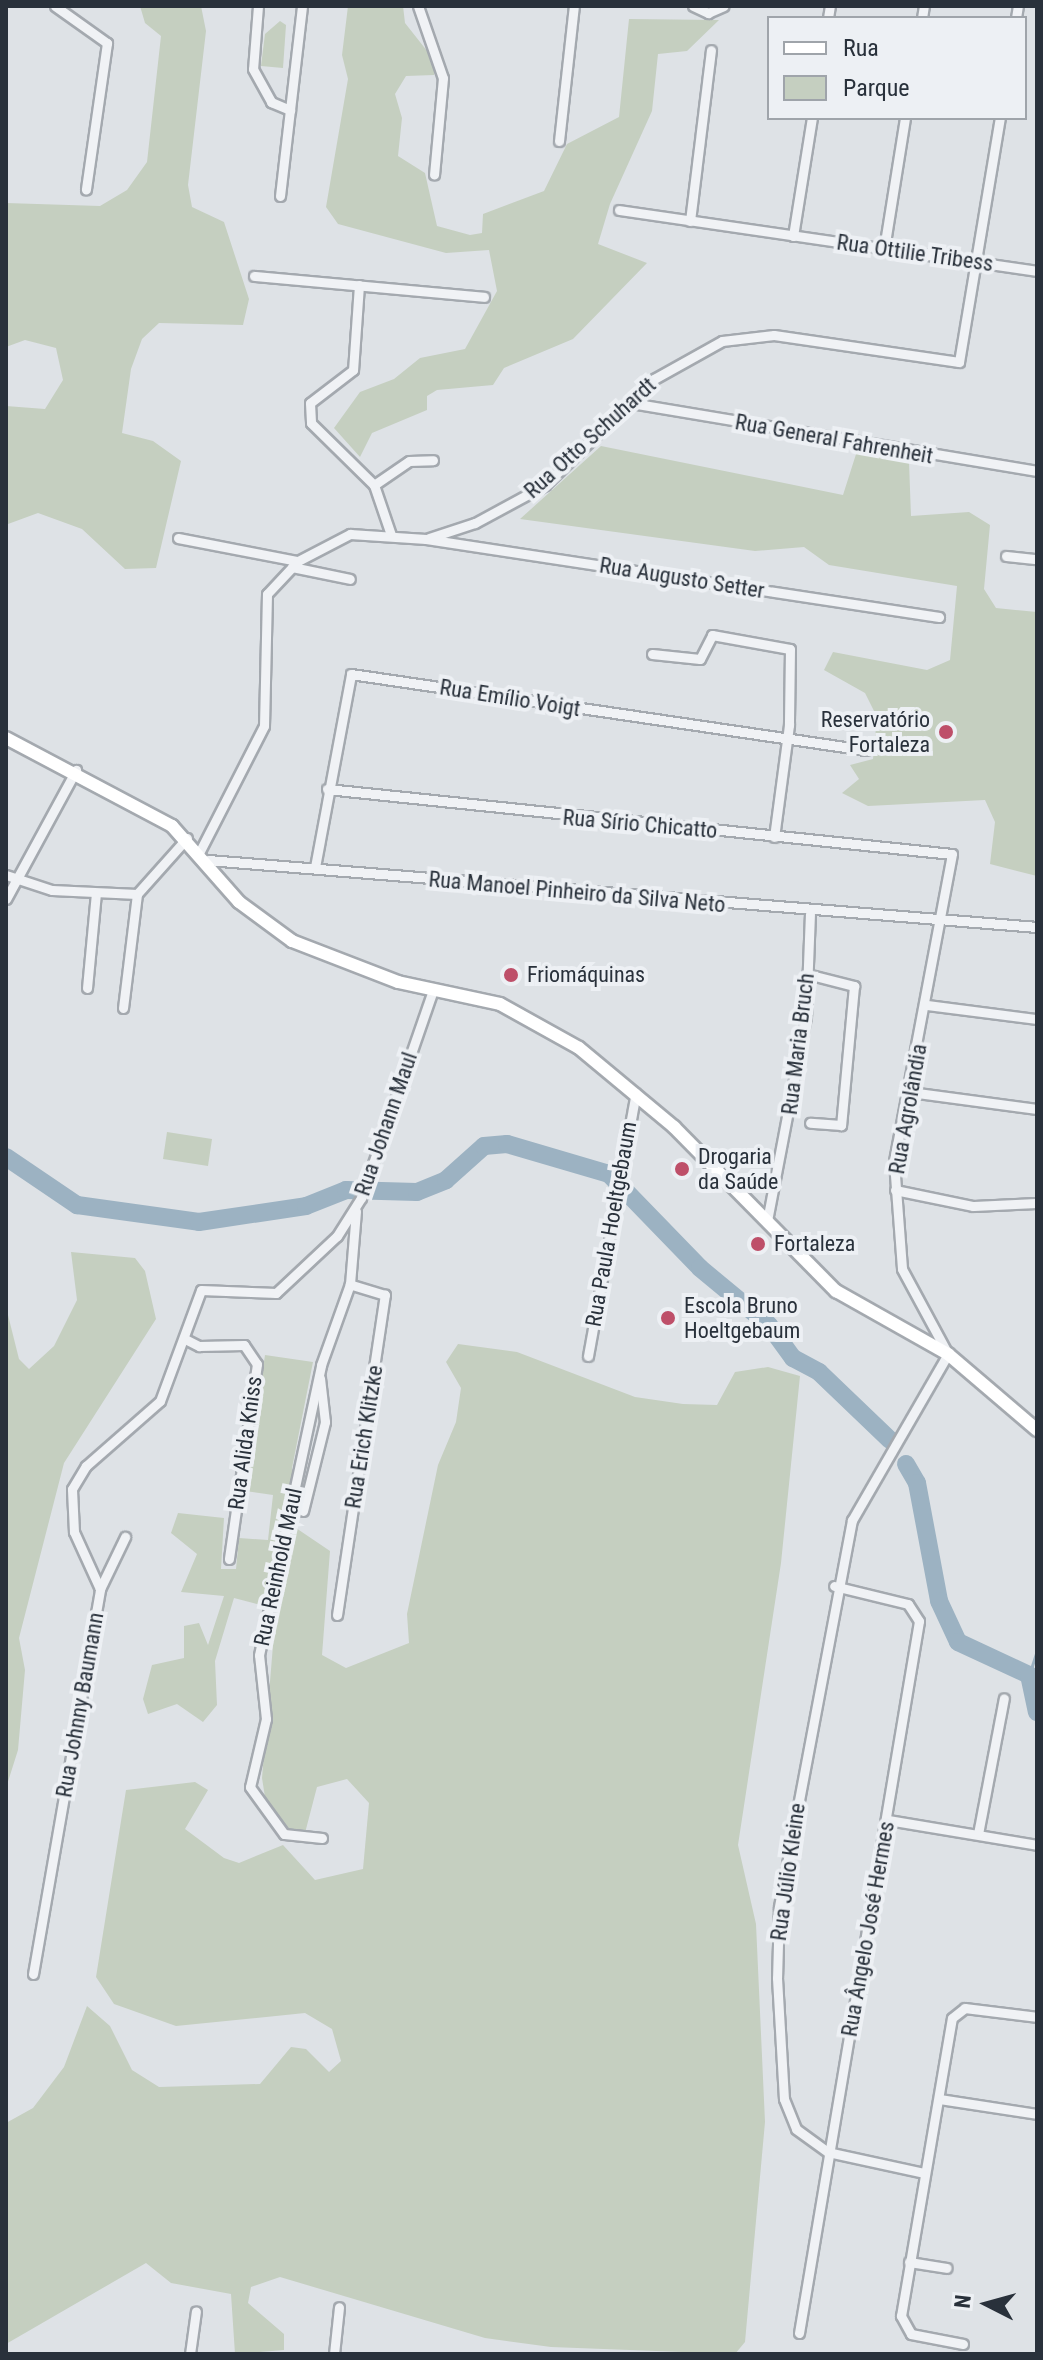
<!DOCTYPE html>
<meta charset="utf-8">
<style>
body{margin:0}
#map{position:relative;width:1043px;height:2360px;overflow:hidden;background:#dee2e6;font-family:"Roboto Condensed",sans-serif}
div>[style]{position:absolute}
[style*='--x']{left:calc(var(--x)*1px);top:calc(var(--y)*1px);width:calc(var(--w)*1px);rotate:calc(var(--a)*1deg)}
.green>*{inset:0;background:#c5cfc0}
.stream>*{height:3px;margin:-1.5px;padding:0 1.5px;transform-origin:1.5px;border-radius:1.5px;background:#9cb2c2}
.river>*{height:18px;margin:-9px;padding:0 9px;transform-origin:9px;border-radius:9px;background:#9cb2c2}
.roads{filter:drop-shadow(2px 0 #a4a9af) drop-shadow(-2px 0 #a4a9af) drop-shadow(0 2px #a4a9af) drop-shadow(0 -2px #a4a9af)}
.street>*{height:9px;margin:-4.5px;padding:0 4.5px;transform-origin:4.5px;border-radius:4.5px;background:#f0f2f5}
.secondary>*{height:12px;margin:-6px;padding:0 6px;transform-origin:6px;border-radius:6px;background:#fff}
.dots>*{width:22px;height:22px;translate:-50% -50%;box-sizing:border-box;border:4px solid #edf0f4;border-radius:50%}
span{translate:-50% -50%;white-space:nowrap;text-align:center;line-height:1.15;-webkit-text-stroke:8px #edf0f4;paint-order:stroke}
.street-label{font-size:22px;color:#29313b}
.poi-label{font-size:22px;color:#29313b}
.right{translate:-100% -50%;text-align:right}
.left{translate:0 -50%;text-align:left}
.frame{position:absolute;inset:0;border:8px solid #29313b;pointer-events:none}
.legend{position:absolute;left:767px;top:16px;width:260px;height:104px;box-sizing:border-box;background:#edf0f4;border:2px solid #9fa4aa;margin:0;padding:10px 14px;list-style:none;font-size:24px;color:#29313b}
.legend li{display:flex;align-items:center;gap:16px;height:40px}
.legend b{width:40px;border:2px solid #9fa4aa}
.north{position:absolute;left:947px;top:2264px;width:80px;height:80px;-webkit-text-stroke:6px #edf0f4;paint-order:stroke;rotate:276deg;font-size:22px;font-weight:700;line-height:32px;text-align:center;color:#29313b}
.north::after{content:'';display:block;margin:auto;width:28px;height:36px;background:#29313b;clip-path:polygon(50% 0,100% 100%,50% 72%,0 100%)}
</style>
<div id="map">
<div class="green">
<div style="clip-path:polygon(140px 6px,201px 6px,206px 31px,188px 185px,192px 207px,224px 222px,249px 299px,243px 325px,159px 323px,142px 339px,131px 369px,122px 433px,153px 441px,181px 461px,156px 568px,125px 569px,82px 529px,38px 513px,8px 524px,6px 563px,6px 406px,45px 409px,63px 380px,56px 348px,25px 340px,6px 347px,6px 203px,100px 206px,127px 190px,147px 162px,161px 36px,145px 23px)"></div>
<div style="clip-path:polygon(348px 6px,403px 6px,405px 23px,435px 61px,434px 75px,406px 76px,395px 94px,402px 118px,398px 156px,425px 173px,437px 226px,470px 235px,482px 233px,483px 214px,544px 191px,567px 144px,619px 117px,629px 19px,719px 20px,687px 51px,658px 54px,652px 111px,610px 204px,598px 244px,647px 263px,573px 339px,504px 368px,493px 385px,437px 390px,427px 396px,427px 410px,372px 433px,360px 457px,334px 428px,360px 392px,394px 379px,420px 358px,465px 349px,497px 291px,489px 250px,446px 253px,338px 224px,326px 207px,348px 79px,342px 55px)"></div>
<div style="clip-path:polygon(280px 21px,286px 25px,283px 68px,261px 66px,265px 34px)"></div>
<div style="clip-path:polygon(601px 446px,843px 495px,857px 451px,882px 455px,909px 462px,911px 516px,969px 512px,990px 525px,984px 589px,996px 608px,1037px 612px,1037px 876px,990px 864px,995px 822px,985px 800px,868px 806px,842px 793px,859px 779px,850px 765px,873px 759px,877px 717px,865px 693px,824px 670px,833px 652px,927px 670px,950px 660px,957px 586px,829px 565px,804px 547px,755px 551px,520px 519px)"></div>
<div style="clip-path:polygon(167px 1132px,212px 1139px,208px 1166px,163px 1159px)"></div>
<div style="clip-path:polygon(71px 1252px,135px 1258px,145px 1271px,156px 1319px,64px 1463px,19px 1638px,25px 1670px,18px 1750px,6px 1788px,6px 1307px,19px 1359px,29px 1369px,54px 1346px,77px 1300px)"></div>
<div style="clip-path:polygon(458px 1344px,517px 1352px,635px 1397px,683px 1404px,717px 1405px,735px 1372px,768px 1367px,800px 1376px,781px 1563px,738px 1845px,756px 1924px,765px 2122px,745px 2342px,735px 2354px,551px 2347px,485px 2338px,280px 2277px,251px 2287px,248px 2303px,284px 2334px,284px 2350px,235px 2354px,231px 2294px,171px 2283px,146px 2263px,6px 2344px,6px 2123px,33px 2108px,64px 2067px,87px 2006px,110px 2026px,132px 2070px,159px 2087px,260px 2084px,291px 2047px,306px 2049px,329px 2072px,341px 2061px,332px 2029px,305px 2013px,176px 2026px,114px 2004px,96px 1977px,126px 1790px,195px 1782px,208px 1790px,185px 1829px,224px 1858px,239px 1863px,283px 1845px,315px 1880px,363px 1869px,369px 1803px,347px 1779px,317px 1787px,305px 1833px,289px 1832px,267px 1810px,262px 1778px,276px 1609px,234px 1598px,215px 1661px,217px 1705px,203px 1722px,177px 1704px,148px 1714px,143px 1699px,152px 1665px,184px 1658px,184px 1626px,199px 1623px,208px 1645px,224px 1596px,181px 1592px,197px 1554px,171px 1533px,178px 1513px,224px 1518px,221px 1569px,236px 1569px,239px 1538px,268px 1540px,273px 1495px,245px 1491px,265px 1355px,313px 1362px,292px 1468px,296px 1528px,330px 1551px,322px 1655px,346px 1668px,409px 1643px,407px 1614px,438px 1465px,456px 1422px,461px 1388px,446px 1362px)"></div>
</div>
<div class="stream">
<div style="--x:1029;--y:1675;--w:26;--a:-72"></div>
</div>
<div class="river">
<div style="--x:6;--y:1157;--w:86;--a:34.1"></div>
<div style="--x:77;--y:1205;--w:123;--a:7.9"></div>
<div style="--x:199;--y:1222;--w:108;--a:-8.5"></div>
<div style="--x:306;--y:1206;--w:43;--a:-21.8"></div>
<div style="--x:346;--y:1190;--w:71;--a:1.6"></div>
<div style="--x:417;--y:1192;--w:31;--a:-22"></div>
<div style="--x:446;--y:1180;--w:51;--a:-41.8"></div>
<div style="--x:484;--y:1146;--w:23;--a:-5"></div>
<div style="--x:507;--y:1144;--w:106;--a:16.4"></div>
<div style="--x:609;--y:1174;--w:131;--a:45.9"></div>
<div style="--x:700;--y:1268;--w:89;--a:39.6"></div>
<div style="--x:769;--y:1325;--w:41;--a:54"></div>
<div style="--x:793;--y:1358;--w:30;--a:28"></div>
<div style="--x:819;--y:1372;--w:98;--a:43.8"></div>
<div style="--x:906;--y:1464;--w:22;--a:60"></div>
<div style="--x:917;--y:1483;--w:120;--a:79.4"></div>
<div style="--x:939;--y:1601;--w:45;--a:65.1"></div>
<div style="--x:958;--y:1642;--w:78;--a:24.9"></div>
<div style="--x:1029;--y:1675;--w:38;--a:78"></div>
</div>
<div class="roads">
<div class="street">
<div style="--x:55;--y:6;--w:64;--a:35.4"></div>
<div style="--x:107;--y:43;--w:148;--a:98.2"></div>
<div style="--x:258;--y:6;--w:63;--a:94.5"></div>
<div style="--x:253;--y:69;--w:38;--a:61"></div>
<div style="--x:271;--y:102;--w:21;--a:23"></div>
<div style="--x:290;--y:110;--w:105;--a:-83.4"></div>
<div style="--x:418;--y:6;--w:76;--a:70.9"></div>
<div style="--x:443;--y:78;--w:97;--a:95.3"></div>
<div style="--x:693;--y:6;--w:17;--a:25"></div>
<div style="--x:708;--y:13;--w:17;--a:-24"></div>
<div style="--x:828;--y:18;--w:12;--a:-81"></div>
<div style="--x:922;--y:18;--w:12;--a:-81"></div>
<div style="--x:1016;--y:18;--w:12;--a:-81"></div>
<div style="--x:559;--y:141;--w:136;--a:-83.7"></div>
<div style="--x:280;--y:196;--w:87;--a:-83.4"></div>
<div style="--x:619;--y:210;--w:422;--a:8.3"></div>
<div style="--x:690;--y:221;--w:172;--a:-83"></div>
<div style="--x:793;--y:236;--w:120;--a:-80.9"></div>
<div style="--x:884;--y:249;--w:133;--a:-80.9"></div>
<div style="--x:254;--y:276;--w:231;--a:5.2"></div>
<div style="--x:359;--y:285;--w:85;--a:94"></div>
<div style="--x:353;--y:370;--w:54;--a:142.5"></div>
<div style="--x:310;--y:403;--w:20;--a:87"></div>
<div style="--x:311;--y:423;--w:88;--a:44.5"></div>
<div style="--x:374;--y:485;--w:53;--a:71.2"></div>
<div style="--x:631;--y:403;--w:412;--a:9.5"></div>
<div style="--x:374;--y:485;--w:42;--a:-34.4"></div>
<div style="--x:409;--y:461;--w:24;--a:-2"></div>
<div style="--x:178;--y:538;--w:122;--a:10.9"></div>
<div style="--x:429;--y:538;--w:48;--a:-18.1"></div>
<div style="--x:475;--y:523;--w:80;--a:-28.5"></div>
<div style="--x:545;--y:485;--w:152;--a:-44.2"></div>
<div style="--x:654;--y:379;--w:78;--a:-29.2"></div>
<div style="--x:722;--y:341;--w:52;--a:-6.6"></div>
<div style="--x:774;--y:335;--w:187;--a:8.3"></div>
<div style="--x:959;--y:362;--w:247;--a:-80.5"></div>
<div style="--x:1006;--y:556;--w:31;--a:6"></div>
<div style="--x:292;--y:567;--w:59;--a:11.7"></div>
<div style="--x:652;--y:654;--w:48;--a:5.9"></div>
<div style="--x:700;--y:659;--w:27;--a:-63"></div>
<div style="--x:712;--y:635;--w:79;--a:10.2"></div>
<div style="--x:790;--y:649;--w:76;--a:90.8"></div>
<div style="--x:789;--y:725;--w:113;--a:97.6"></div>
<div style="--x:327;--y:789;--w:628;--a:5.94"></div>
<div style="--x:952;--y:854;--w:313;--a:100.7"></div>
<div style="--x:894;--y:1162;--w:107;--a:85.7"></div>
<div style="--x:902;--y:1269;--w:97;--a:61.6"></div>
<div style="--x:948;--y:1354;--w:192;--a:120"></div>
<div style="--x:852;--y:1520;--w:395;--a:100.7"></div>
<div style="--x:779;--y:1908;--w:70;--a:91.6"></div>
<div style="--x:777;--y:1978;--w:121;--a:86.7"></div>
<div style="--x:784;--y:2099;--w:32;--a:68"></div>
<div style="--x:796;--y:2129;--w:39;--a:36"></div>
<div style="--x:828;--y:2152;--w:98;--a:12.3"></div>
<div style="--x:200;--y:851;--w:140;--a:-62.9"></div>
<div style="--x:264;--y:726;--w:132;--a:-88.7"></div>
<div style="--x:267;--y:594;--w:45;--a:-46.8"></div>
<div style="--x:298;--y:561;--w:59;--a:-27.4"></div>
<div style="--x:350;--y:534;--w:76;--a:3.8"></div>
<div style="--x:426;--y:539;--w:519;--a:8.65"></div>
<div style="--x:208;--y:860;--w:832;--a:4.62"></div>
<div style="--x:315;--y:867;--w:196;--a:-79.4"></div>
<div style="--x:351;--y:674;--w:520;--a:8.41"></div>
<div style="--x:6;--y:875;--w:48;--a:18.1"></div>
<div style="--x:52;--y:890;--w:85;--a:2.7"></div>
<div style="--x:137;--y:894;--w:75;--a:-48.2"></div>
<div style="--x:6;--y:899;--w:147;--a:-61.5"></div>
<div style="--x:807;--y:974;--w:49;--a:14.3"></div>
<div style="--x:854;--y:986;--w:140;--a:95.3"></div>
<div style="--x:841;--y:1125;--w:31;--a:-176"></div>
<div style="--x:87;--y:988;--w:95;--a:-84.6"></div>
<div style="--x:927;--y:1005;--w:111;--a:7.3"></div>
<div style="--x:123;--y:1008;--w:115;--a:-83"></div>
<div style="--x:910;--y:1092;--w:128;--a:7.6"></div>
<div style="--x:895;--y:1190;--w:80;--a:11.6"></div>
<div style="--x:973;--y:1206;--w:64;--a:-2.7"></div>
<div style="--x:767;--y:1221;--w:208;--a:-79.2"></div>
<div style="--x:806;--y:1017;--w:103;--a:-87.8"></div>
<div style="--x:185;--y:1339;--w:16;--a:27"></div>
<div style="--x:199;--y:1346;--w:45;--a:-1.3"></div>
<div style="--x:244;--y:1345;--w:23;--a:56"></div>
<div style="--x:257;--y:1364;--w:197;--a:98.2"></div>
<div style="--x:588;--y:1356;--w:267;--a:-79.7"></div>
<div style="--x:303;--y:1511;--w:92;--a:-76.1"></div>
<div style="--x:325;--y:1422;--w:44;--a:-96.5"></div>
<div style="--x:100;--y:1589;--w:58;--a:-64.3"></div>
<div style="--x:337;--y:1615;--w:324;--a:-81.5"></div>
<div style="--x:385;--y:1295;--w:37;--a:-163"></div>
<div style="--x:888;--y:1820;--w:151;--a:9.5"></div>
<div style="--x:978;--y:1834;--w:138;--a:-79.2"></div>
<div style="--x:322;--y:1838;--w:38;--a:-174"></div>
<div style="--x:284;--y:1834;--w:58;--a:-125.9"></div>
<div style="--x:250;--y:1787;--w:70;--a:-76.8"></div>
<div style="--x:266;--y:1719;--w:64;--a:-96.2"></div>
<div style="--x:259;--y:1655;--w:297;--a:-77.9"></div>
<div style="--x:321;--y:1365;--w:86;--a:-70.3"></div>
<div style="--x:350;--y:1284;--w:73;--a:-85.3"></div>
<div style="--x:33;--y:1974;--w:391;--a:-80.1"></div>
<div style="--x:100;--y:1589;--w:63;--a:-114.5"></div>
<div style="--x:74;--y:1532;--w:43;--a:-92.7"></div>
<div style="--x:72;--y:1489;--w:27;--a:-59"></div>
<div style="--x:86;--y:1466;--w:98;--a:-41.3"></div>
<div style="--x:160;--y:1401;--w:118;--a:-69.7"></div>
<div style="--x:201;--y:1290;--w:75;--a:2.3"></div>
<div style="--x:276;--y:1293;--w:83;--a:-43.1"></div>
<div style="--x:337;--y:1236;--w:45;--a:-57.7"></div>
<div style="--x:361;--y:1198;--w:220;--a:-70.9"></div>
<div style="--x:939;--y:2099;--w:99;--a:8.7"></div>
<div style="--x:909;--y:2262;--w:38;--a:9"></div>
<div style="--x:799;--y:2333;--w:722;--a:-80.43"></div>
<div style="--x:919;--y:1621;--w:20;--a:-123"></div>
<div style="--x:908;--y:1604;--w:76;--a:-166.3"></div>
<div style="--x:963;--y:2344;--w:53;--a:-169.1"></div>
<div style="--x:911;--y:2334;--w:21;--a:-119"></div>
<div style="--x:901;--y:2316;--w:302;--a:-80.3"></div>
<div style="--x:952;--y:2018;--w:16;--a:-38"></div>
<div style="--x:965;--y:2008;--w:73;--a:7.1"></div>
<div style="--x:190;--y:2354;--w:43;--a:-82.1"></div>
<div style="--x:334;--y:2354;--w:47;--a:-83.9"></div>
</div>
<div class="secondary">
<div style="--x:6;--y:738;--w:188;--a:27.9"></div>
<div style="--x:172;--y:826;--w:101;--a:48.6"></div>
<div style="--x:239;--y:902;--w:66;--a:36.3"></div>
<div style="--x:292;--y:941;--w:114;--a:21.1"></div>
<div style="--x:398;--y:982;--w:104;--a:12.2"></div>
<div style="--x:500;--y:1004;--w:90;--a:29.1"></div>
<div style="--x:579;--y:1048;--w:124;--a:39.7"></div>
<div style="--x:674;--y:1127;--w:231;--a:45.4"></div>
<div style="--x:836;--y:1291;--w:129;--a:29.4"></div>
<div style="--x:948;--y:1354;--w:117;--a:40.5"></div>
</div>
</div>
<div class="dots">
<div style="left:946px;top:732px;background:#be4f69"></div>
<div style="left:511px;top:975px;background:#be4f69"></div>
<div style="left:682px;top:1169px;background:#be4f69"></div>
<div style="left:758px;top:1244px;background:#be4f69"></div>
<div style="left:668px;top:1318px;background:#be4f69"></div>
</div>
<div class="street-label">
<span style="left:915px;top:253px;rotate:8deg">Rua Ottilie Tribess</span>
<span style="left:590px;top:438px;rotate:-42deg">Rua Otto Schuhardt</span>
<span style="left:834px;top:439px;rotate:10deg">Rua General Fahrenheit</span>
<span style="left:682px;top:578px;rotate:9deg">Rua Augusto Setter</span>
<span style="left:510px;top:698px;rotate:9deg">Rua Emílio Voigt</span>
<span style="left:640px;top:824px;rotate:5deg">Rua Sírio Chicatto</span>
<span style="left:577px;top:892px;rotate:5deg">Rua Manoel Pinheiro da Silva Neto</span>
<span style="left:798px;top:1044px;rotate:-83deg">Rua Maria Bruch</span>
<span style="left:908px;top:1109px;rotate:-80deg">Rua Agrolândia</span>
<span style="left:386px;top:1124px;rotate:-71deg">Rua Johann Maul</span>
<span style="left:611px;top:1224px;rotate:-80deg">Rua Paula Hoeltgebaum</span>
<span style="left:364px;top:1437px;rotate:-81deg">Rua Erich Klitzke</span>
<span style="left:245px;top:1443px;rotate:-82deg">Rua Alida Kniss</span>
<span style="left:278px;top:1567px;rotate:-78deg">Rua Reinhold Maul</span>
<span style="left:80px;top:1705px;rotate:-80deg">Rua Johnny Baumann</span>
<span style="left:788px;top:1872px;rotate:-82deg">Rua Júlio Kleine</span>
<span style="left:868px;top:1929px;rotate:-80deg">Rua Ângelo José Hermes</span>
</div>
<div class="poi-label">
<span class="right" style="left:930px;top:732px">Reservatório<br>Fortaleza</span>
<span class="left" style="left:527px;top:975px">Friomáquinas</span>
<span class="left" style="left:698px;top:1169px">Drogaria<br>da Saúde</span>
<span class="left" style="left:774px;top:1244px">Fortaleza</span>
<span class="left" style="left:684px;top:1318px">Escola Bruno<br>Hoeltgebaum</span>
</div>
<div class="frame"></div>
<ul class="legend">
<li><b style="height:10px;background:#fff"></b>Rua</li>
<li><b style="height:22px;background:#c5cfc0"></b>Parque</li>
</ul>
<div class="north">N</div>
</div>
